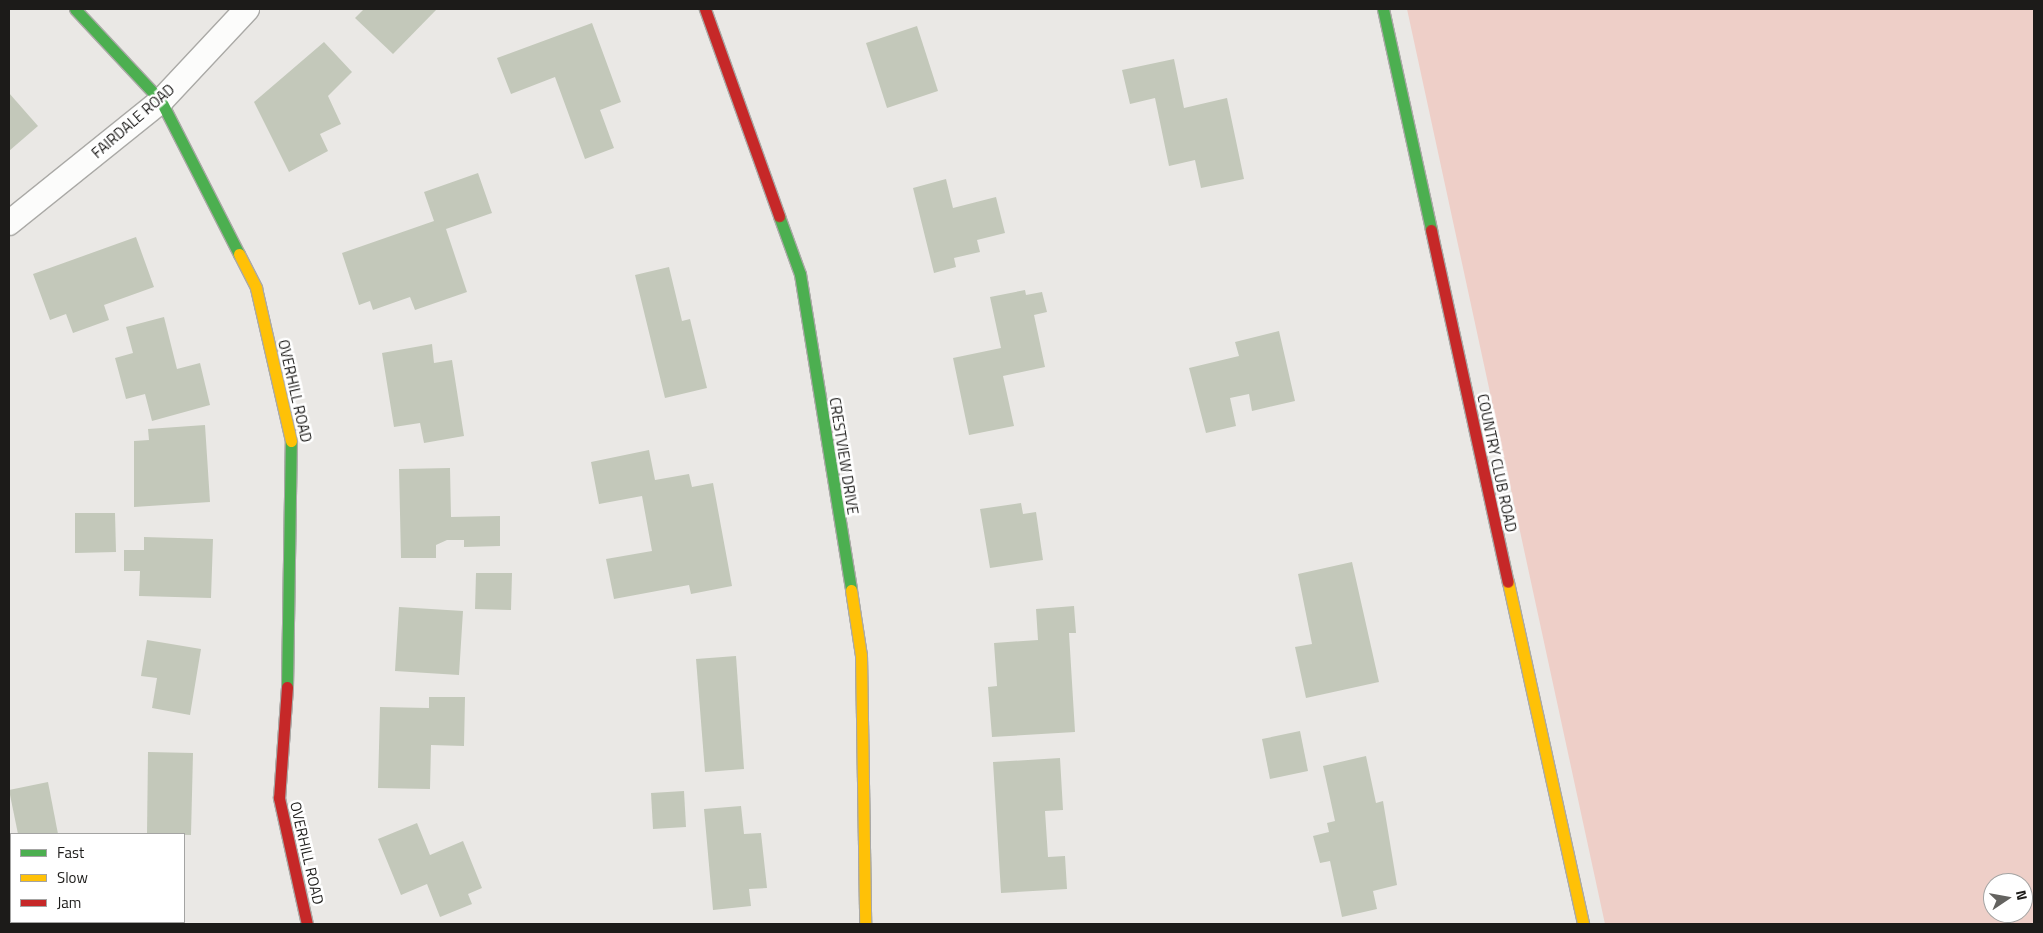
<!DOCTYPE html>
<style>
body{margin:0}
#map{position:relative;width:2043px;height:933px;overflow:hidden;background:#eae8e5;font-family:"Titillium Web",sans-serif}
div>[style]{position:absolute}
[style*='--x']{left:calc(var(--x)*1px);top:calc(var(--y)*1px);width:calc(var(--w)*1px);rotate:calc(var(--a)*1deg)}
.green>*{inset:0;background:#eecfc8}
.building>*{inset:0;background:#c3c8ba}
.roads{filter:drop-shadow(1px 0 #aaa9a6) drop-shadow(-1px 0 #aaa9a6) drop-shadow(0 1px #aaa9a6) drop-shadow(0 -1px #aaa9a6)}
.street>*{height:24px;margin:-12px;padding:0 12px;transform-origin:12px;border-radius:12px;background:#fcfcfb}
.fast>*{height:11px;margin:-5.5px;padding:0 5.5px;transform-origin:5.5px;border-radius:5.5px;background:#4caf50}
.slow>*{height:11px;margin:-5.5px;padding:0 5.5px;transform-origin:5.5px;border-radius:5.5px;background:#ffc107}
.jam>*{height:11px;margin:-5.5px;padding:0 5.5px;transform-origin:5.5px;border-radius:5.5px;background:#c62828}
span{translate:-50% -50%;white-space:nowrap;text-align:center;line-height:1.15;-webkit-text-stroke:5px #fff;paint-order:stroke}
.street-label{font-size:15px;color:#1c1b19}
.frame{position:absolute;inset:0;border:10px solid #1c1b19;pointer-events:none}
.legend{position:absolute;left:10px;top:833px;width:175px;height:90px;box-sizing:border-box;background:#fff;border:1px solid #a4a4a3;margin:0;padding:6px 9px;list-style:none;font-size:15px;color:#1c1b19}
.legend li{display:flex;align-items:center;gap:10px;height:25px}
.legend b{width:25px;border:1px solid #a4a4a3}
.north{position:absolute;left:1983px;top:873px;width:50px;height:50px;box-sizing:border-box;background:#fff;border:1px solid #a4a4a3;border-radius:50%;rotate:78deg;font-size:14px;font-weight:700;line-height:20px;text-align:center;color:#1c1b19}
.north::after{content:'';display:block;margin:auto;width:18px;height:22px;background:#646360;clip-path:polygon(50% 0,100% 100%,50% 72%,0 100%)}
</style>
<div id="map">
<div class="green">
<div style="clip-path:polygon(evenodd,1407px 9px,2034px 9px,2034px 924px,1605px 924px,1407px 9px,1993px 883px,2023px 883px,2023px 913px,1993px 913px,1993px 883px)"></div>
</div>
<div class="building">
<div style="clip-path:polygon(364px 9px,437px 9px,393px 54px,355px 18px)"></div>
<div style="clip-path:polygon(592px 23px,621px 102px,600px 110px,614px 148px,585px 159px,555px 77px,511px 94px,497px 58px)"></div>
<div style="clip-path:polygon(917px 26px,938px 91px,887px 108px,866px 43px)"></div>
<div style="clip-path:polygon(324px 42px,352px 72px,328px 96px,341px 124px,320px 134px,328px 151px,289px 172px,254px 102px)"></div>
<div style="clip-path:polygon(1174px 59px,1184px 108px,1227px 98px,1244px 179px,1201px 188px,1195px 160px,1169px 166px,1155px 98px,1130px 104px,1122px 70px)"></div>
<div style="clip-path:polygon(9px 93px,38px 126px,9px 151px)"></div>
<div style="clip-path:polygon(478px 173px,492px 213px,446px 229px,467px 292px,415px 310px,410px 297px,373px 310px,370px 301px,359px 305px,342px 253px,434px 221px,424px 192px)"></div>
<div style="clip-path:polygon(946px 179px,953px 208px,996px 197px,1005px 233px,977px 240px,980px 252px,954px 258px,956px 267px,934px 273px,913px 188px)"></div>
<div style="clip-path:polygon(136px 237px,154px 287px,104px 305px,109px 320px,73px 333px,66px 314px,50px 320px,33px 274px)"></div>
<div style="clip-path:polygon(669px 267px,682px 321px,690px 319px,707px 388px,665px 398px,635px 275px)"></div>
<div style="clip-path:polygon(1025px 290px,1026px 295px,1042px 292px,1047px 312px,1034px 315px,1045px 367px,1003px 376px,1014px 426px,969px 435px,953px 358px,1001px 348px,990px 297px)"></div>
<div style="clip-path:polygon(164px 317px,177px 369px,200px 363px,210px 405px,152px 421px,145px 394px,126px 399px,115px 358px,133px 353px,126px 327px)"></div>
<div style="clip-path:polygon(1279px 331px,1295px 401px,1252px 411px,1249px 394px,1230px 398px,1236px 426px,1206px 433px,1189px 368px,1239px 356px,1235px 342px)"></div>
<div style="clip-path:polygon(432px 344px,434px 363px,452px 360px,464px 436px,424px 443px,420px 423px,394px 427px,382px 353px)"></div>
<div style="clip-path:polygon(205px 425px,210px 502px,134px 507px,134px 441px,149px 440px,148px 429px)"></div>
<div style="clip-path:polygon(649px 450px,655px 480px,689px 474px,692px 487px,713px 483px,732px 586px,691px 594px,689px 585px,614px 599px,606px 559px,652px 551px,642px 496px,599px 504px,591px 462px)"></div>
<div style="clip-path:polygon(450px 468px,451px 517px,500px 516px,500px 546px,464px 547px,464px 540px,447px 540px,436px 545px,436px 558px,401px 558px,399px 469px)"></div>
<div style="clip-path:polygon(1021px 503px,1023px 514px,1036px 512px,1043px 560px,990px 568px,980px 509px)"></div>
<div style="clip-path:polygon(75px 513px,115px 513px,116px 552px,75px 553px)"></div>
<div style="clip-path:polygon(144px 537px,213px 539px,211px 598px,139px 596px,140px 571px,124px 571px,124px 550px,144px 550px)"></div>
<div style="clip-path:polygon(1352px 562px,1379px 682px,1306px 698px,1295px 647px,1312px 644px,1298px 574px)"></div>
<div style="clip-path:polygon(476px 573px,512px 573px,511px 610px,475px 609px)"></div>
<div style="clip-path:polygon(1074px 606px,1076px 633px,1069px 633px,1075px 732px,992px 737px,988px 687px,997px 686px,994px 643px,1038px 640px,1036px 609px)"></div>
<div style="clip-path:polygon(399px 607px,463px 611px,459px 675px,395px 671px)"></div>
<div style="clip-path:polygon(147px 640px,201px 649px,190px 715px,152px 708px,157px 678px,141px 676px)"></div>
<div style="clip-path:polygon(736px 656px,744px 769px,705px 772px,696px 659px)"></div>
<div style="clip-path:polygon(429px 697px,465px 697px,464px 746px,431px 745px,430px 789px,378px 788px,380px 707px,429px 708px)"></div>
<div style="clip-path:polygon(1300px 731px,1308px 771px,1270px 779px,1262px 739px)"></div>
<div style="clip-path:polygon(148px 752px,193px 753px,191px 835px,147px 834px)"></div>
<div style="clip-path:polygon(1366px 756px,1376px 803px,1383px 801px,1397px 885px,1373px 891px,1377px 909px,1342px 917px,1330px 861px,1320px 863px,1313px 836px,1329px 832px,1327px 823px,1335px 821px,1323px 766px)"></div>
<div style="clip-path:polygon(1060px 758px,1063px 810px,1045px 811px,1048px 857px,1065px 856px,1067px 889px,1001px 893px,993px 762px)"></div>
<div style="clip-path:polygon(48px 782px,58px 834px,18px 834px,9px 790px)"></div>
<div style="clip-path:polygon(684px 791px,686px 827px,653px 829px,651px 793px)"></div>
<div style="clip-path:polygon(741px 806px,744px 834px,761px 833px,767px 888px,749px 889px,751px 906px,713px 910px,704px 809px)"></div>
<div style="clip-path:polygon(417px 823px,430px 855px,463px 841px,482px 888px,468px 894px,472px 904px,440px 917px,427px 884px,401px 895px,378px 839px)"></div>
<div style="clip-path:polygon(114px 922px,177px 922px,178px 924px,114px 924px)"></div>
</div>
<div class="roads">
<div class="street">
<div style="--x:9;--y:223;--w:195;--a:-38.8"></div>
<div style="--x:161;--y:101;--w:126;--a:-46.9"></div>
</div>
<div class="fast">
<div style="--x:75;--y:9;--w:126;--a:46.9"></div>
<div style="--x:161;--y:101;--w:172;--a:63"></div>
<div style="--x:1383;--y:9;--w:226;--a:77.7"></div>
<div style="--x:779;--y:216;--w:62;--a:70.1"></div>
<div style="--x:800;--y:274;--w:320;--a:80.8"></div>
<div style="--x:287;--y:687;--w:246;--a:-89.1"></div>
</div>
<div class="slow">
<div style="--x:239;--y:254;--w:38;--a:63"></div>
<div style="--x:256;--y:288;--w:157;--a:77.1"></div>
<div style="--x:1508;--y:582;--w:350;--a:77.6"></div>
<div style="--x:851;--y:590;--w:66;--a:81.3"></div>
<div style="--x:861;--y:655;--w:269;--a:89.1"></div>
</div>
<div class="jam">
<div style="--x:705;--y:9;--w:220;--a:70.3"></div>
<div style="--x:1431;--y:230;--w:360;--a:77.7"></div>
<div style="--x:287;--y:687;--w:111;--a:94.1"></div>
<div style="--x:279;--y:798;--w:129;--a:77.5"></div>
</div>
</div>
<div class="street-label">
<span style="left:133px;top:121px;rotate:-41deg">FAIRDALE ROAD</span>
<span style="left:295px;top:391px;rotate:77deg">OVERHILL ROAD</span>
<span style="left:844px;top:456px;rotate:81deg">CRESTVIEW DRIVE</span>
<span style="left:1497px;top:463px;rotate:78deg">COUNTRY CLUB ROAD</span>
<span style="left:307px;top:853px;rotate:77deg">OVERHILL ROAD</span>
</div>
<div class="frame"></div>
<ul class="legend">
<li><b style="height:6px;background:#4caf50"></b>Fast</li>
<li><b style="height:6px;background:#ffc107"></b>Slow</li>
<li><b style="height:6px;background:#c62828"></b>Jam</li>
</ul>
<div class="north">N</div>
</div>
